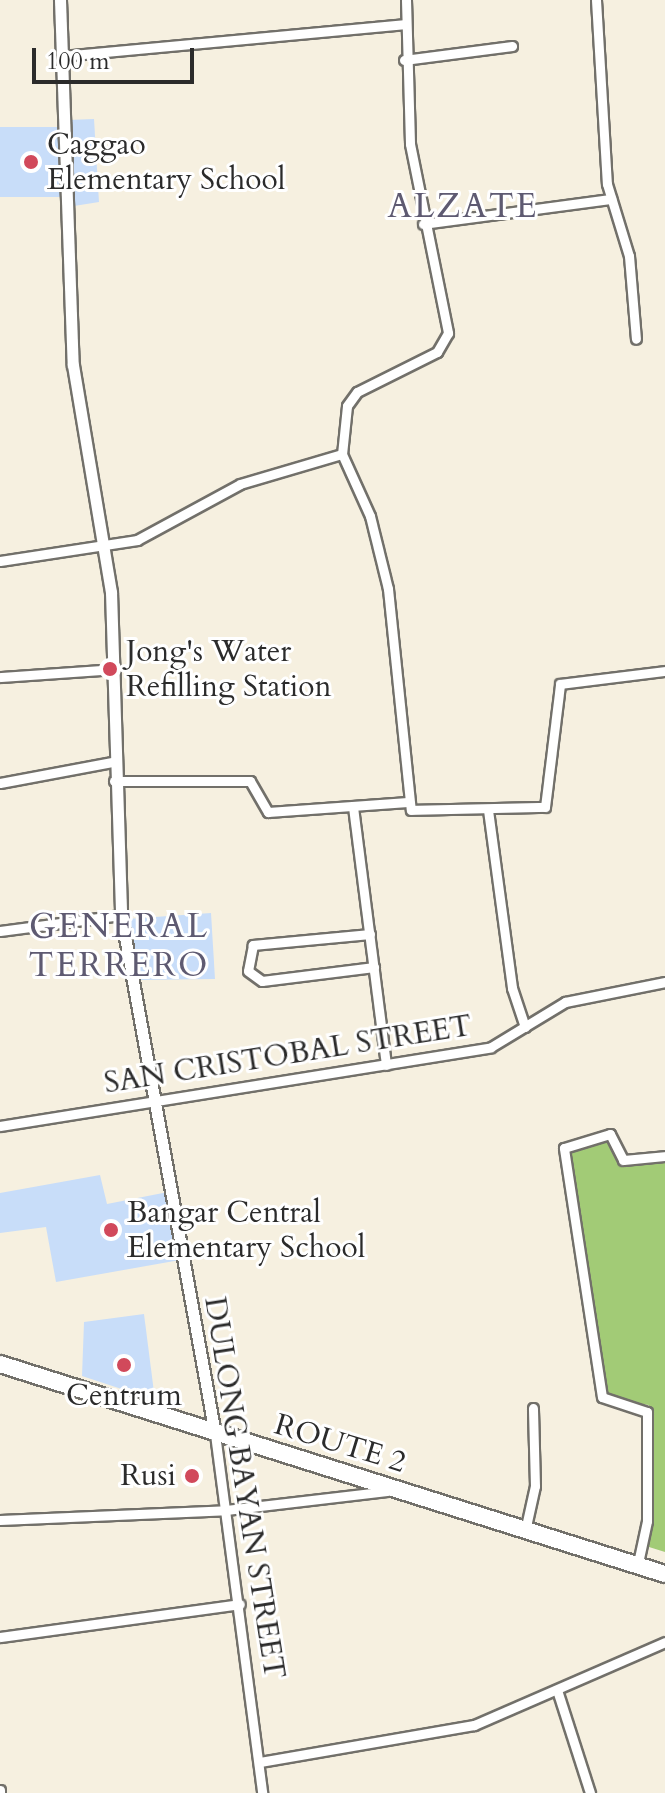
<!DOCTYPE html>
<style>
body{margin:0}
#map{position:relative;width:665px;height:1793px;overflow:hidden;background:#f6f0e0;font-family:Cardo,serif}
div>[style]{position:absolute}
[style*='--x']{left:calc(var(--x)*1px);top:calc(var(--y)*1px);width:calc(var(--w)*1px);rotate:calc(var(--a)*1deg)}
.built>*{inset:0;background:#c8ddf9}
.green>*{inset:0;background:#a2cb76}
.roads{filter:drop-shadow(2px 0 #72706a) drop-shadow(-2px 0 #72706a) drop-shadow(0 2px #72706a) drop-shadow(0 -2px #72706a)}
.minor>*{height:9px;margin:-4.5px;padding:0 4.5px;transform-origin:4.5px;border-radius:4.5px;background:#fff}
.tertiary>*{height:11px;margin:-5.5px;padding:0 5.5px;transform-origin:5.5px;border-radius:5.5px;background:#fff}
.trunk>*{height:16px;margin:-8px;padding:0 8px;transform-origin:8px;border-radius:8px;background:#fff}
.dots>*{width:22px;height:22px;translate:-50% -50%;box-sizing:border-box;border:4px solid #fff;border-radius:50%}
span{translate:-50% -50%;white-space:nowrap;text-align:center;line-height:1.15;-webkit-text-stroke:6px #fff;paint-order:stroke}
.poi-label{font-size:30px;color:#2b2b2b}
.left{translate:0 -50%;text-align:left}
.right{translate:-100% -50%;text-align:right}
.street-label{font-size:30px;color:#2b2b2b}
.quarter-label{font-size:34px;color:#5e5a71;letter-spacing:2px}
.scale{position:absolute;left:32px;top:48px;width:162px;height:36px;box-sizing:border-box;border:4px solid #2b2b2b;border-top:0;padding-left:10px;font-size:24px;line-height:28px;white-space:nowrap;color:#2b2b2b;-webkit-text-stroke:6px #fff;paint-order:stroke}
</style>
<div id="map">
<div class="built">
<div style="clip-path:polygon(94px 119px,99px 202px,74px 206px,68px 120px)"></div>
<div style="clip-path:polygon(0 127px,59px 127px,63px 197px,0 197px)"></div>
<div style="clip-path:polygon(211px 913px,215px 979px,138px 980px,127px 919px)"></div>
<div style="clip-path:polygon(100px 1175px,107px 1204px,168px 1192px,180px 1260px,56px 1282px,46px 1227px,0 1233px,0 1193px)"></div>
<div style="clip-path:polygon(144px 1314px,155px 1400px,82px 1376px,84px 1322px)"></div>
</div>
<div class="green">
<div style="clip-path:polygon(612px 1141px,623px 1165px,665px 1160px,665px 1552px,649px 1547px,649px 1405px,608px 1400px,568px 1147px)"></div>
</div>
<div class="roads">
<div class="minor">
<div style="--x:406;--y:0;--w:144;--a:88.4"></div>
<div style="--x:410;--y:144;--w:193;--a:78.6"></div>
<div style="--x:448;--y:333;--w:22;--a:120"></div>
<div style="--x:437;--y:352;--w:89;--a:153.4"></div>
<div style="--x:357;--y:392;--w:17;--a:126"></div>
<div style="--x:347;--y:406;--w:48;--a:95.9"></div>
<div style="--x:342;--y:454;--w:68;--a:65.7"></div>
<div style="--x:370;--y:516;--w:75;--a:76.1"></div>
<div style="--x:388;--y:589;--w:222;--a:84.1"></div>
<div style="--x:411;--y:810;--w:134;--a:-1.3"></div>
<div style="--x:545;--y:807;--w:124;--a:-83"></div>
<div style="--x:560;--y:684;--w:106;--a:-7.1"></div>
<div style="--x:596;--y:0;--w:184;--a:86.6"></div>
<div style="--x:607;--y:184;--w:75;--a:73"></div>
<div style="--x:629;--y:256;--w:83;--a:85.2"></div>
<div style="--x:62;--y:56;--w:343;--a:-5.3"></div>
<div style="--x:404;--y:60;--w:109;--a:-7.4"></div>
<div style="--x:423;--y:224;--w:190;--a:-7.6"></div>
<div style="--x:0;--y:561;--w:139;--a:-8.7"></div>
<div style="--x:137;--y:540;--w:117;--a:-28.5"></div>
<div style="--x:240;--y:484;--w:106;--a:-16.4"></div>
<div style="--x:0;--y:677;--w:115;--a:-4"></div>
<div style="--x:114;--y:781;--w:136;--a:0"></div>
<div style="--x:250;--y:781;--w:36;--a:60"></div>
<div style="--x:268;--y:812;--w:140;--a:-4.1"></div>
<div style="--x:0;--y:783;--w:114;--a:-10.6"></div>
<div style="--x:353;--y:807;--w:260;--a:82.7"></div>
<div style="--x:488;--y:810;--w:180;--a:82.3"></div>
<div style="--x:512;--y:988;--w:41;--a:71.6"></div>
<div style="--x:0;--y:931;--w:122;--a:-7.5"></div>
<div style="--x:370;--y:934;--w:118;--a:174.6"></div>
<div style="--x:253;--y:945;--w:26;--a:101"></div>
<div style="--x:248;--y:971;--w:17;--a:36"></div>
<div style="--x:262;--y:981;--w:113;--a:-7.1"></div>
<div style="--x:0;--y:1126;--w:497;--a:-9.1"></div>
<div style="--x:491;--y:1047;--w:87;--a:-31.3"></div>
<div style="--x:565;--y:1002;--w:102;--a:-11.3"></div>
<div style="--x:215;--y:1434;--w:362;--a:82.5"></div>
<div style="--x:0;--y:1520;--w:226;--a:-2.5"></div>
<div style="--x:226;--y:1510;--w:162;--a:-6.7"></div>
<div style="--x:525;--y:1531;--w:46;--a:-77.5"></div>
<div style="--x:535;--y:1486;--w:78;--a:-91.5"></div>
<div style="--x:638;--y:1563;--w:43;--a:-77.9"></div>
<div style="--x:647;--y:1521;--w:109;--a:-90"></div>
<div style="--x:647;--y:1412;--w:47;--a:-161.6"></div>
<div style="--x:602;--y:1397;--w:252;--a:-98.7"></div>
<div style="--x:564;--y:1148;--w:48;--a:-16.9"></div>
<div style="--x:610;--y:1134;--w:29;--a:63"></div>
<div style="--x:623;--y:1160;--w:42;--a:-5.4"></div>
<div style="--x:0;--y:1637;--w:242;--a:-7.8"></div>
<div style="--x:557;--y:1690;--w:108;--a:72.2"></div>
<div style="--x:260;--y:1762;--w:217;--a:-9.8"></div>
<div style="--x:474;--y:1725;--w:208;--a:-23.5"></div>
<div style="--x:0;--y:1790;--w:3;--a:90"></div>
</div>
<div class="tertiary">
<div style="--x:60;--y:0;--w:365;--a:88"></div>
<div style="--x:73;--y:365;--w:230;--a:80.5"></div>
<div style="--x:111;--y:592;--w:323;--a:88.2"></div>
<div style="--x:121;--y:915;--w:527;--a:79.73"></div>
</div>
<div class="trunk">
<div style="--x:0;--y:1364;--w:697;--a:17.53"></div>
</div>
</div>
<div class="dots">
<div style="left:31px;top:162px;background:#d1495b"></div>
<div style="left:110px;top:669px;background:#d1495b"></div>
<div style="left:111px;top:1230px;background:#d1495b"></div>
<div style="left:124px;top:1365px;background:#d1495b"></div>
<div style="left:192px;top:1476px;background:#d1495b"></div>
</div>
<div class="poi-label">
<span class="left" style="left:47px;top:162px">Caggao<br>Elementary School</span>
<span class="left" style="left:126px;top:669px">Jong's Water<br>Refilling Station</span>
<span class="left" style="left:127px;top:1230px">Bangar Central<br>Elementary School</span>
<span style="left:124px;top:1396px">Centrum</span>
<span class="right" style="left:176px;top:1476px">Rusi</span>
</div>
<div class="street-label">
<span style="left:288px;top:1055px;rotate:-9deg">SAN CRISTOBAL STREET</span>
<span style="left:340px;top:1444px;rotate:17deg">ROUTE 2</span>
<span style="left:244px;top:1488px;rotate:81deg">DULONG BAYAN STREET</span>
</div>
<div class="quarter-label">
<span style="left:463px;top:207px">ALZATE</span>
<span style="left:119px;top:946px">GENERAL<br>TERRERO</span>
</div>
<div class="scale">100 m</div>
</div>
